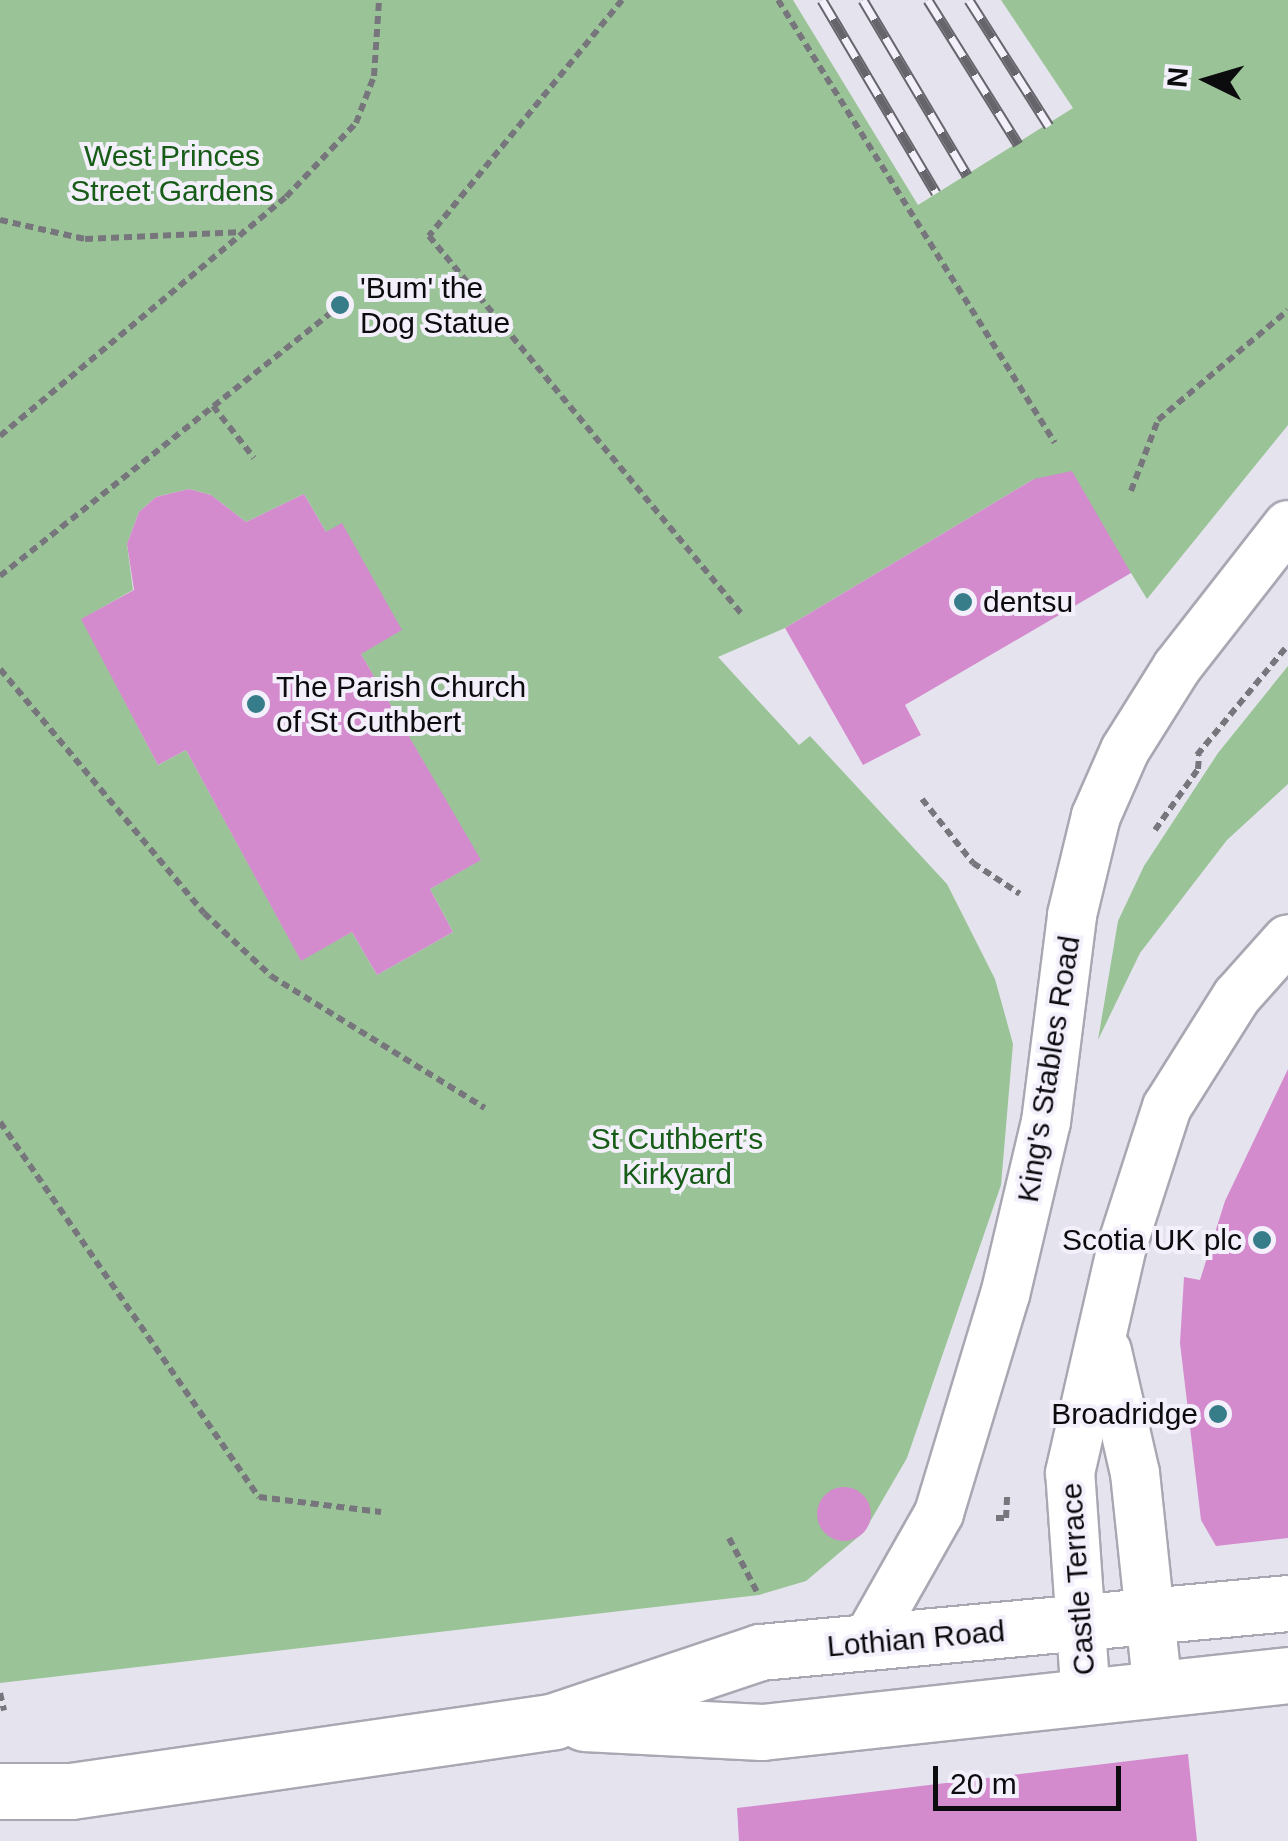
<!DOCTYPE html>
<style>
body{margin:0}
#map{position:relative;width:1288px;height:1841px;overflow:hidden;background:#e5e3ee;font-family:Arial,sans-serif}
div>[style]{position:absolute}
[style*='--x']{left:calc(var(--x)*1px);top:calc(var(--y)*1px);width:calc(var(--w)*1px);rotate:calc(var(--a)*1deg)}
.green>*{inset:0;background:#9ac497}
.building>*{inset:0;background:#d38bcd}
.round{border-radius:50%}
.path>*{height:6px;margin-top:-3px;transform-origin:0;background:repeating-linear-gradient(90deg,#78767d 0 8px,transparent 0 13px)}
.roads{filter:drop-shadow(2px 0 #a9a7b2) drop-shadow(-2px 0 #a9a7b2) drop-shadow(0 2px #a9a7b2) drop-shadow(0 -2px #a9a7b2)}
.minor>*{height:48px;margin:-24px;padding:0 24px;transform-origin:24px;border-radius:24px;background:#fff}
.primary>*{height:55px;margin:-27.5px;padding:0 27.5px;transform-origin:27.5px;border-radius:27.5px;background:#fff}
.rail>*{height:11px;margin-top:-5.5px;transform-origin:0;background:repeating-linear-gradient(90deg,#f3f0fc 0 22px,#66656b 0 44px);box-sizing:border-box;border-block:2px solid #66656b}
.dots>*{width:28px;height:28px;translate:-50% -50%;box-sizing:border-box;border:5px solid #f3f0fc;border-radius:50%}
span{translate:-50% -50%;white-space:nowrap;text-align:center;line-height:1.15;-webkit-text-stroke:8px #f3f0fc;paint-order:stroke}
.park-label{font-size:30px;color:#175c17}
.poi-label{font-size:30px;color:#0c0b0e}
.left{translate:0 -50%;text-align:left}
.right{translate:-100% -50%;text-align:right}
.street-label{font-size:30px;color:#0c0b0e}
.north{position:absolute;left:1158px;top:30px;width:100px;height:100px;-webkit-text-stroke:8px #f3f0fc;paint-order:stroke;rotate:275deg;font-size:28px;font-weight:700;line-height:40px;text-align:center;color:#0c0b0e}
.north::after{content:'';display:block;margin:auto;width:35px;height:45px;background:#0c0b0e;clip-path:polygon(50% 0,100% 100%,50% 72%,0 100%)}
.scale{position:absolute;left:933px;top:1766px;width:188px;height:45px;box-sizing:border-box;border:5px solid #0c0b0e;border-top:0;padding-left:12px;font-size:30px;line-height:35px;white-space:nowrap;color:#0c0b0e;-webkit-text-stroke:8px #f3f0fc;paint-order:stroke}
</style>
<div id="map">
<div class="green">
<div style="clip-path:polygon(evenodd,0 0,793px 0,918px 205px,1073px 108px,1001px 0,1288px 0,1288px 425px,1147px 599px,1131px 573px,1034px 479px,785px 628px,718px 657px,799px 745px,810px 736px,947px 884px,995px 979px,1013px 1044px,1001px 1185px,907px 1458px,864px 1532px,806px 1581px,759px 1595px,0 1683px,0 0,189px 489px,211px 495px,246px 522px,304px 494px,326px 532px,361px 654px,480px 860px,430px 889px,453px 932px,377px 975px,352px 932px,301px 960px,186px 750px,158px 765px,82px 619px,133px 590px,127px 544px,139px 512px,156px 497px,189px 489px)"></div>
<div style="clip-path:polygon(1288px 666px,1288px 784px,1227px 840px,1140px 953px,1098px 1040px,1118px 921px,1144px 866px,1218px 753px)"></div>
</div>
<div class="building">
<div style="clip-path:polygon(1072px 471px,1131px 573px,905px 705px,921px 735px,863px 765px,785px 628px,1034px 479px)"></div>
<div style="clip-path:polygon(189px 489px,211px 495px,246px 522px,304px 494px,326px 532px,342px 523px,402px 630px,361px 654px,481px 860px,430px 889px,453px 932px,377px 975px,352px 932px,301px 961px,186px 750px,158px 765px,81px 619px,134px 590px,127px 544px,139px 512px,156px 497px)"></div>
<div style="clip-path:polygon(1288px 1069px,1288px 1538px,1216px 1546px,1201px 1520px,1180px 1343px,1184px 1277px,1200px 1280px,1225px 1201px)"></div>
<div class="round" style="left:817px;top:1487px;width:54px;height:54px"></div>
<div style="clip-path:polygon(1188px 1754px,1197px 1841px,739px 1841px,737px 1808px)"></div>
</div>
<div class="path">
<div style="--x:622;--y:0;--w:305;--a:129.3"></div>
<div style="--x:429;--y:236;--w:491;--a:50.4"></div>
<div style="--x:778;--y:0;--w:522;--a:57.98"></div>
<div style="--x:0;--y:220;--w:87;--a:12.6"></div>
<div style="--x:85;--y:239;--w:159;--a:-2.5"></div>
<div style="--x:213;--y:406;--w:66;--a:51.7"></div>
<div style="--x:0;--y:436;--w:373;--a:-39.9"></div>
<div style="--x:286;--y:197;--w:102;--a:-46.6"></div>
<div style="--x:356;--y:123;--w:50;--a:-69"></div>
<div style="--x:374;--y:76;--w:76;--a:-86.2"></div>
<div style="--x:1131;--y:491;--w:76;--a:-69.2"></div>
<div style="--x:1158;--y:420;--w:170;--a:-40.2"></div>
<div style="--x:0;--y:576;--w:446;--a:-38.5"></div>
<div style="--x:0;--y:669;--w:318;--a:50.1"></div>
<div style="--x:204;--y:913;--w:92;--a:43.2"></div>
<div style="--x:271;--y:976;--w:251;--a:31.7"></div>
<div style="--x:1197;--y:755;--w:143;--a:-50.4"></div>
<div style="--x:922;--y:799;--w:82;--a:51.4"></div>
<div style="--x:973;--y:863;--w:56;--a:33.4"></div>
<div style="--x:1155;--y:830;--w:75;--a:-54.8"></div>
<div style="--x:1198;--y:769;--w:14;--a:-86"></div>
<div style="--x:0;--y:1122;--w:456;--a:55.4"></div>
<div style="--x:259;--y:1497;--w:123;--a:7"></div>
<div style="--x:996;--y:1518;--w:10;--a:0"></div>
<div style="--x:1006;--y:1518;--w:22;--a:-87"></div>
<div style="--x:729;--y:1538;--w:63;--a:62.6"></div>
<div style="--x:0;--y:1693;--w:18;--a:77"></div>
</div>
<div class="roads">
<div class="minor">
<div style="--x:1107;--y:1351;--w:125;--a:77.1"></div>
<div style="--x:1135;--y:1473;--w:219;--a:84"></div>
<div style="--x:865;--y:1644;--w:150;--a:-60.5"></div>
<div style="--x:939;--y:1513;--w:228;--a:-73.2"></div>
<div style="--x:1005;--y:1295;--w:178;--a:-76.7"></div>
<div style="--x:1046;--y:1122;--w:209;--a:-82.8"></div>
<div style="--x:1072;--y:915;--w:102;--a:-76.4"></div>
<div style="--x:1096;--y:816;--w:72;--a:-66.3"></div>
<div style="--x:1125;--y:750;--w:98;--a:-57.9"></div>
<div style="--x:1177;--y:667;--w:180;--a:-52"></div>
<div style="--x:1086;--y:1699;--w:227;--a:-94"></div>
<div style="--x:1070;--y:1473;--w:233;--a:-77.1"></div>
<div style="--x:1122;--y:1246;--w:146;--a:-72.1"></div>
<div style="--x:1167;--y:1107;--w:131;--a:-57.8"></div>
<div style="--x:1237;--y:996;--w:76;--a:-48.2"></div>
</div>
<div class="primary">
<div style="--x:584;--y:1723;--w:178;--a:2.9"></div>
<div style="--x:762;--y:1732;--w:529;--a:-6.18"></div>
<div style="--x:0;--y:1791;--w:71;--a:0"></div>
<div style="--x:71;--y:1791;--w:488;--a:-8.2"></div>
<div style="--x:554;--y:1721;--w:217;--a:-18.5"></div>
<div style="--x:760;--y:1652;--w:530;--a:-5.3"></div>
</div>
</div>
<div class="rail">
<div style="--x:822;--y:0;--w:224;--a:59.4"></div>
<div style="--x:863;--y:0;--w:204;--a:59.3"></div>
<div style="--x:928;--y:0;--w:170;--a:58"></div>
<div style="--x:969;--y:0;--w:149;--a:57.6"></div>
</div>
<div class="dots">
<div style="left:340px;top:305px;background:#377c89"></div>
<div style="left:963px;top:602px;background:#377c89"></div>
<div style="left:256px;top:704px;background:#377c89"></div>
<div style="left:1262px;top:1240px;background:#377c89"></div>
<div style="left:1218px;top:1414px;background:#377c89"></div>
</div>
<div class="park-label">
<span style="left:172px;top:173px">West Princes<br>Street Gardens</span>
<span style="left:677px;top:1156px">St Cuthbert's<br>Kirkyard</span>
</div>
<div class="poi-label">
<span class="left" style="left:360px;top:305px">'Bum' the<br>Dog Statue</span>
<span class="left" style="left:983px;top:602px">dentsu</span>
<span class="left" style="left:276px;top:704px">The Parish Church<br>of St Cuthbert</span>
<span class="right" style="left:1242px;top:1240px">Scotia UK plc</span>
<span class="right" style="left:1198px;top:1414px">Broadridge</span>
</div>
<div class="street-label">
<span style="left:1049px;top:1069px;rotate:-81deg">King's Stables Road</span>
<span style="left:1078px;top:1579px;rotate:-94deg">Castle Terrace</span>
<span style="left:916px;top:1639px;rotate:-5deg">Lothian Road</span>
</div>
<div class="north">N</div>
<div class="scale">20 m</div>
</div>
